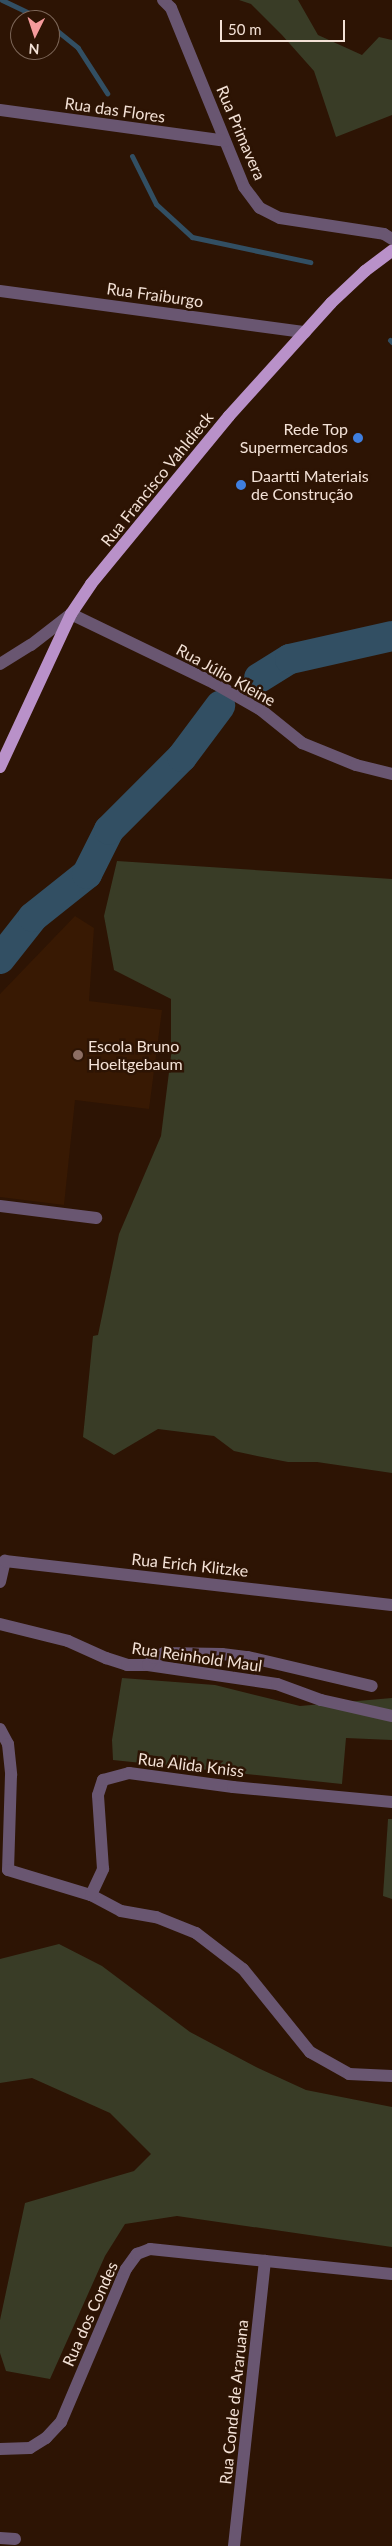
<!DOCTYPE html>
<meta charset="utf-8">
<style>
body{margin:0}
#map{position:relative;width:392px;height:2546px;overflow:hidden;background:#2d1404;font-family:Lato,sans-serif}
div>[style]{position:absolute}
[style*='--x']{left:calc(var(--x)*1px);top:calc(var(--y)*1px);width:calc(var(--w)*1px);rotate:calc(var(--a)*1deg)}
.built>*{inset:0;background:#381903}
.green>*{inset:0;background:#393c26}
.stream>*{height:5px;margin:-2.5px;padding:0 2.5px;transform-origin:2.5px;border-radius:2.5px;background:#324f63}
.river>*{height:30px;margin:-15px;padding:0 15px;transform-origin:15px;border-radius:15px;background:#324f63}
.minor>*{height:12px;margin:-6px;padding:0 6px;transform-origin:6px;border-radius:6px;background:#695671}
.major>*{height:12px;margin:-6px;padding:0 6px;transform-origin:6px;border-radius:6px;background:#b991c9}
.dots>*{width:14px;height:14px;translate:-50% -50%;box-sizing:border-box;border:2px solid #2d1404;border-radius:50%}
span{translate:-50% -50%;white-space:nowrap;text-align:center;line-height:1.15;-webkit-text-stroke:5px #2d1404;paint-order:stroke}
.street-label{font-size:16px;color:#f3e1d6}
.poi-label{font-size:16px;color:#f3e1d6}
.right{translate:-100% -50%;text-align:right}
.left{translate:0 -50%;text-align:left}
.north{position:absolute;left:10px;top:10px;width:50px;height:50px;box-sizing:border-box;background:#2d1404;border:1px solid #7c6658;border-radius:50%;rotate:184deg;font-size:14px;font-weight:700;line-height:20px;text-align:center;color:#f3e1d6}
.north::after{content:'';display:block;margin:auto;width:18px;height:22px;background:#f59b9c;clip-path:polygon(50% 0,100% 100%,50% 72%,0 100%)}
.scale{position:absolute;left:220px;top:20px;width:125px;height:22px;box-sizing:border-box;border:2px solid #f3e1d6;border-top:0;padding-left:6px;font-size:15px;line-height:18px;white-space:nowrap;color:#f3e1d6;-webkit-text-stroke:4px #2d1404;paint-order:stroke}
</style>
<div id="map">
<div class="built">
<div style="clip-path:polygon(75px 916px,94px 928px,89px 1001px,162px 1010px,149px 1109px,75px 1100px,64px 1205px,0 1197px,0 994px)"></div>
</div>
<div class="green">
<div style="clip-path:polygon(239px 0,298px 0,318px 35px,362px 55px,379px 37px,392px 40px,392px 115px,336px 137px,314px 71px,282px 35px,251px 4px)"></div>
<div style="clip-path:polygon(117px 861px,392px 879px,392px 1473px,317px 1462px,288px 1462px,257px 1456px,234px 1451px,214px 1436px,158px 1429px,114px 1455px,83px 1437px,93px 1336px,98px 1335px,119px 1234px,161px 1136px,171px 1056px,171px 999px,114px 970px,104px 916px)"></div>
<div style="clip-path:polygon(122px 1678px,215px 1685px,300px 1706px,392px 1698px,392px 1740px,346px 1738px,342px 1784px,113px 1760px,112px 1740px)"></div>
<div style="clip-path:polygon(388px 1819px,392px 1819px,392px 1899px,383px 1896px)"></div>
<div style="clip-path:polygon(59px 1944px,102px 1966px,190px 2032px,258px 2068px,306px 2090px,392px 2107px,392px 2247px,177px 2216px,125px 2224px,105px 2256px,50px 2379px,6px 2371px,0 2353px,0 2320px,25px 2203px,134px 2171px,151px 2154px,110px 2113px,32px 2078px,0 2083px,0 1959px)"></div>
</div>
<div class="stream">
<div style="--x:2;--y:0;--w:47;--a:25.5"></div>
<div style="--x:50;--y:25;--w:36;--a:39"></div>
<div style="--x:78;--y:48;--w:54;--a:57.2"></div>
<div style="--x:132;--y:156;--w:54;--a:63.4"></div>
<div style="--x:156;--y:204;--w:49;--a:42.5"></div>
<div style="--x:192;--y:237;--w:121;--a:12"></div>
<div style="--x:390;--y:340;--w:3;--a:45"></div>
</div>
<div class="river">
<div style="--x:259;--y:678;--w:36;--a:-32"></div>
<div style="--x:290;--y:659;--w:105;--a:-12.7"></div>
<div style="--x:0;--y:959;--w:53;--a:-51.8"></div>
<div style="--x:33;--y:917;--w:69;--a:-38.5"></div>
<div style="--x:87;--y:874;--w:49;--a:-63.4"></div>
<div style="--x:109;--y:830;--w:103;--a:-45"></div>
<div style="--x:182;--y:757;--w:64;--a:-53.3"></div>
</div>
<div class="minor">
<div style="--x:163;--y:0;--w:11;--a:45"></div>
<div style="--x:171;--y:8;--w:193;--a:67.8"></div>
<div style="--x:244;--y:187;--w:26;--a:53"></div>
<div style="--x:260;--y:208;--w:22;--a:27"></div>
<div style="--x:280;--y:218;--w:105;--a:8.7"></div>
<div style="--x:384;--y:234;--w:9;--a:32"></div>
<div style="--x:0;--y:110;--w:227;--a:7.8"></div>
<div style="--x:0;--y:291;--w:308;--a:7.7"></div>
<div style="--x:0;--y:664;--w:36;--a:-32"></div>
<div style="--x:31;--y:645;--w:51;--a:-37.8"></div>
<div style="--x:71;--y:614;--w:159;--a:25.8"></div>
<div style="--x:214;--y:683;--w:54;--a:29.9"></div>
<div style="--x:261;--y:710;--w:53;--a:38.8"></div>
<div style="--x:302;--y:743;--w:58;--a:22.2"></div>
<div style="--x:356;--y:765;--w:37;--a:14"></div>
<div style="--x:0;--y:1206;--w:97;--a:7.1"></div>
<div style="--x:0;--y:1582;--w:22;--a:-77"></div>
<div style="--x:5;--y:1561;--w:389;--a:6.5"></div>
<div style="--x:0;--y:1624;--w:70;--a:14"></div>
<div style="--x:68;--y:1641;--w:42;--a:24.1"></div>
<div style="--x:106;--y:1658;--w:22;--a:18"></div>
<div style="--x:127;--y:1665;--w:21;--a:0"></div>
<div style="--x:148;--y:1665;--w:130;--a:8.4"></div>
<div style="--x:277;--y:1684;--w:47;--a:20"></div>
<div style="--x:321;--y:1700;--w:73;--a:12.7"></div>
<div style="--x:148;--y:1665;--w:9;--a:-49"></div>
<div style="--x:154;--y:1658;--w:11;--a:-27"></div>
<div style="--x:164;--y:1653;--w:58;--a:1"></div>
<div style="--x:222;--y:1654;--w:26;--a:7"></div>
<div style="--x:248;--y:1657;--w:127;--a:13.2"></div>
<div style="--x:0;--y:1729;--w:17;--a:62"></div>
<div style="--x:8;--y:1744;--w:31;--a:84"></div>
<div style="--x:11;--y:1775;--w:95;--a:91.8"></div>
<div style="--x:8;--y:1870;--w:87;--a:16.8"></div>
<div style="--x:91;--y:1895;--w:34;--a:28"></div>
<div style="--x:121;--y:1911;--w:36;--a:10"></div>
<div style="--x:156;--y:1917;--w:43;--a:21.8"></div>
<div style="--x:196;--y:1933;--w:59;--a:37.5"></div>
<div style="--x:243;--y:1969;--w:107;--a:51.1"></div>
<div style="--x:310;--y:2052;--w:45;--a:29.4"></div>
<div style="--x:349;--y:2074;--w:43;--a:2.7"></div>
<div style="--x:91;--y:1895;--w:29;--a:-65"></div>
<div style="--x:103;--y:1869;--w:74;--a:-93.9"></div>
<div style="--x:98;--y:1795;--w:16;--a:-72"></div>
<div style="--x:103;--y:1780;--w:27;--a:-15"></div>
<div style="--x:129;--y:1773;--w:105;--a:7.7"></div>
<div style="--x:233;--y:1787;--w:160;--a:5.4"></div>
<div style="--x:0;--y:2449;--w:30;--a:-2"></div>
<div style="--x:30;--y:2448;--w:19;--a:-32"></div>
<div style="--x:46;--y:2438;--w:22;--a:-47"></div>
<div style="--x:61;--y:2422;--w:166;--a:-67"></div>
<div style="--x:126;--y:2269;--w:19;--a:-54"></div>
<div style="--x:137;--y:2254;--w:14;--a:-21"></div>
<div style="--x:150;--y:2249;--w:243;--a:5.9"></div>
<div style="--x:0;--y:2538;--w:15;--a:4"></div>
<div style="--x:234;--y:2546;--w:287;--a:-83.8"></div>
</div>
<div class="major">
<div style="--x:0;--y:767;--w:169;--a:-65.1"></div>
<div style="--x:71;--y:614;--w:36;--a:-56"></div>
<div style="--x:91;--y:584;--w:217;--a:-50.6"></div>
<div style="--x:229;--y:416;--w:152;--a:-47.9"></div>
<div style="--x:331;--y:303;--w:47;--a:-43.3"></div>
<div style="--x:365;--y:271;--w:34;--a:-37"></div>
</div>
<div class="dots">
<div style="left:358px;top:438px;background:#3f7fe0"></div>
<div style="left:241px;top:485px;background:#3f7fe0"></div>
<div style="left:78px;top:1055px;background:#8d6e63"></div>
</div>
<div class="street-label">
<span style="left:115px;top:110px;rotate:8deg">Rua das Flores</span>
<span style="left:241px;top:133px;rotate:67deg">Rua Primavera</span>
<span style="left:155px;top:295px;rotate:8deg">Rua Fraiburgo</span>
<span style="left:157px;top:479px;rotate:-51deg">Rua Francisco Vahldieck</span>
<span style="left:226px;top:675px;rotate:29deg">Rua Júlio Kleine</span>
<span style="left:190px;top:1565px;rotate:6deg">Rua Erich Klitzke</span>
<span style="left:197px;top:1657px;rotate:8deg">Rua Reinhold Maul</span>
<span style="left:191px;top:1765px;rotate:7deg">Rua Alida Kniss</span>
<span style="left:90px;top:2314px;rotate:-66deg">Rua dos Condes</span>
<span style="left:234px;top:2402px;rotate:-84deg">Rua Conde de Araruana</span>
</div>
<div class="poi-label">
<span class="right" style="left:348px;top:438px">Rede Top<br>Supermercados</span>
<span class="left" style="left:251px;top:485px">Daartti Materiais<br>de Construção</span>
<span class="left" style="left:88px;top:1055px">Escola Bruno<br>Hoeltgebaum</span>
</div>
<div class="north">N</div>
<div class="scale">50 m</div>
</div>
